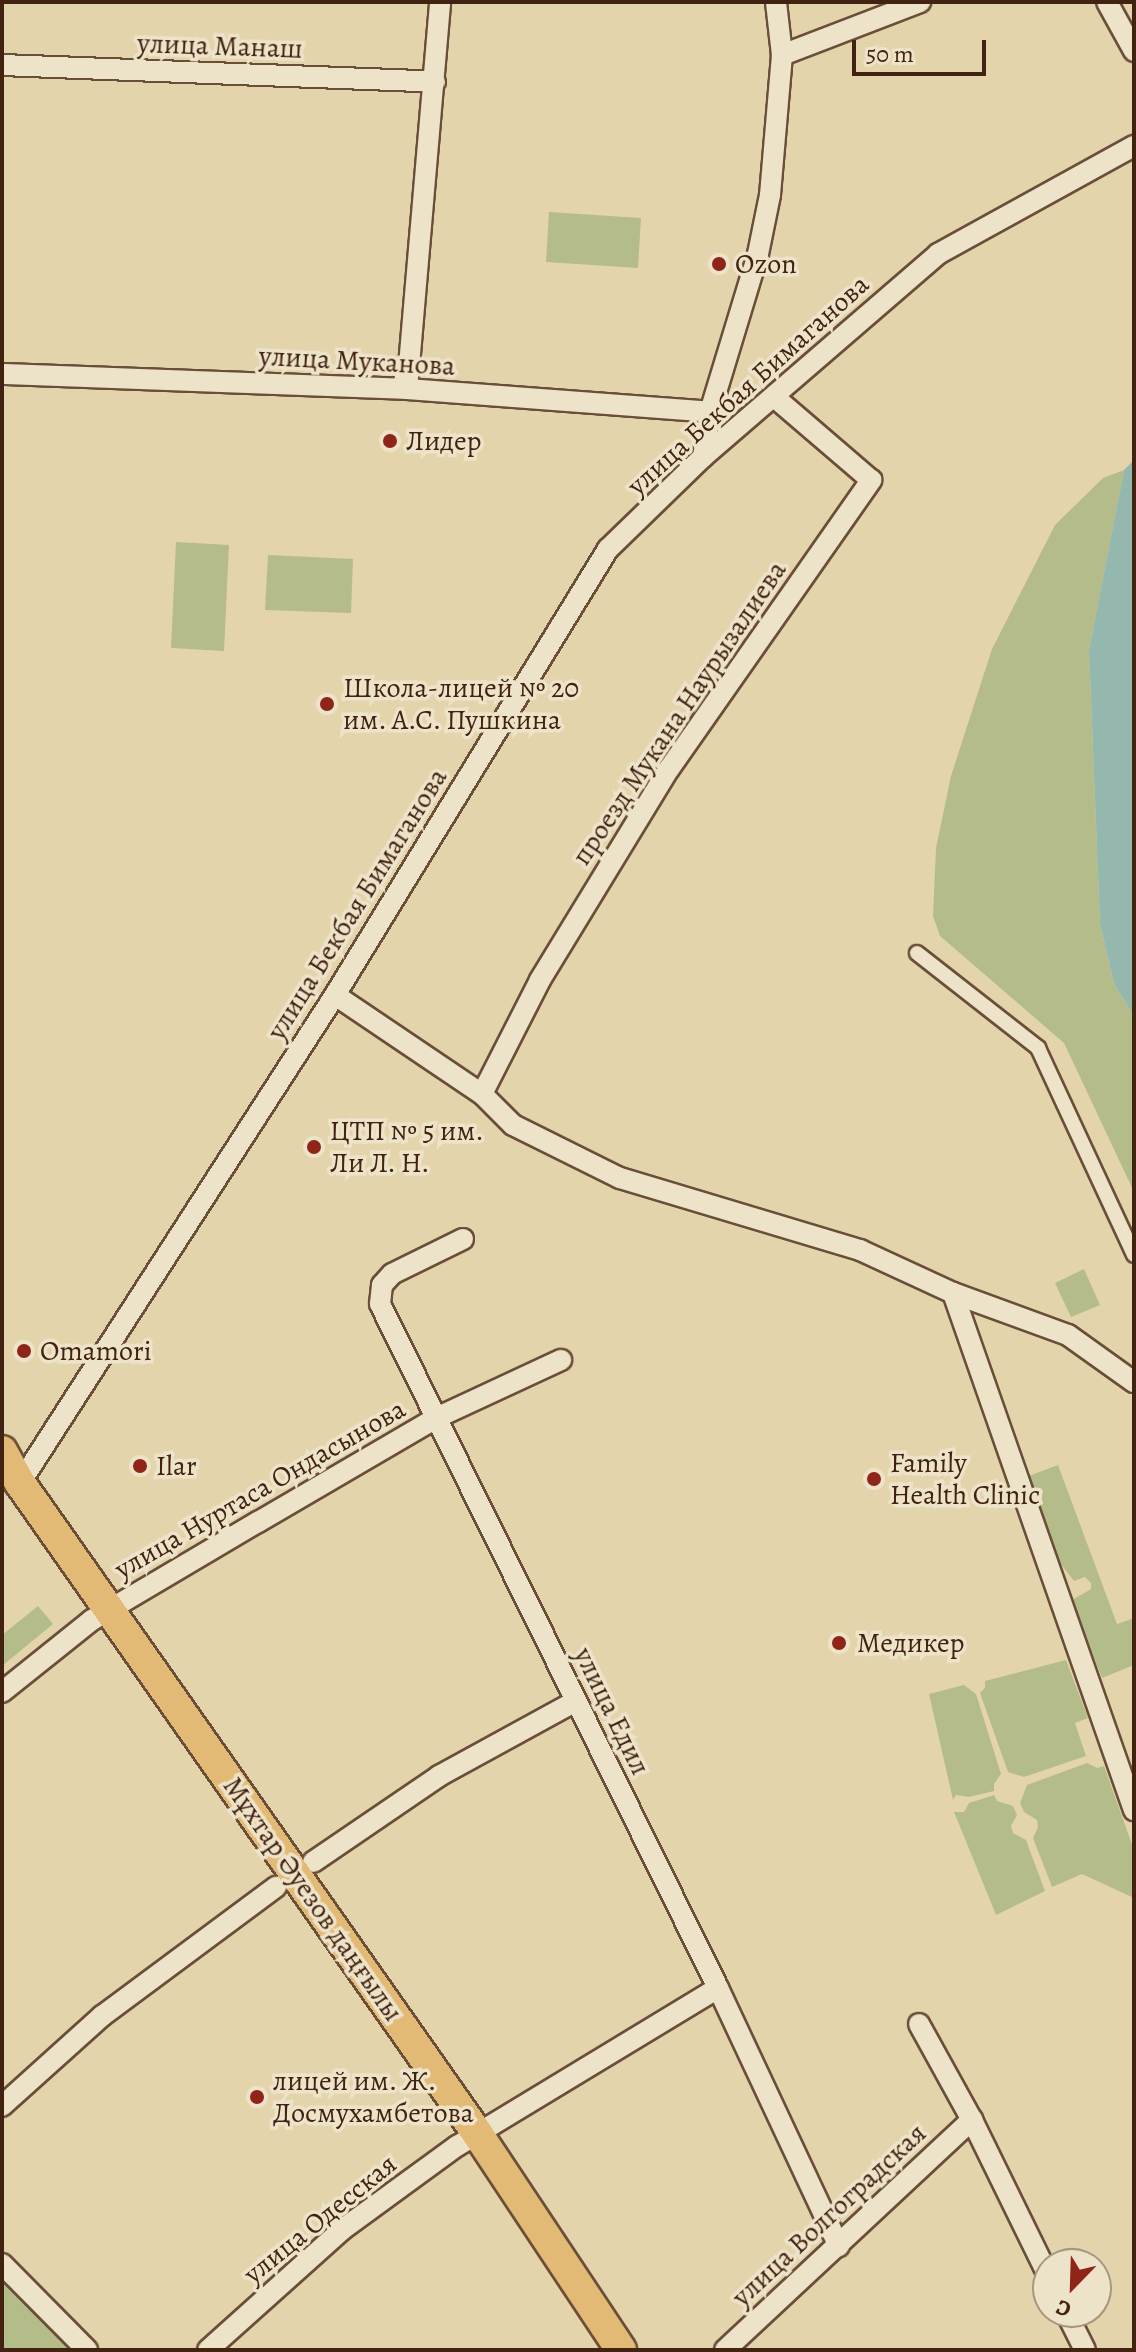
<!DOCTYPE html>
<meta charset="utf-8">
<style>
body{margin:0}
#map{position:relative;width:1136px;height:2352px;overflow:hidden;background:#e4d4ac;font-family:Alegreya,serif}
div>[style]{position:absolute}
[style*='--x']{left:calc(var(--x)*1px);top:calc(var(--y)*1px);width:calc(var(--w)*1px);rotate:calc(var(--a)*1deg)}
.green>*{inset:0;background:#b4bd89}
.water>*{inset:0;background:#95b8ae}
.roads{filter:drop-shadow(2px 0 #6a4e38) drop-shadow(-2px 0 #6a4e38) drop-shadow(0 2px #6a4e38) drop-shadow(0 -2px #6a4e38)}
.pedestrian>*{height:14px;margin:-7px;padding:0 7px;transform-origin:7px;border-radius:7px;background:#ede3c9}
.minor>*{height:20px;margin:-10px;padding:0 10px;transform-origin:10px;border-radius:10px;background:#ede3c9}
.primary>*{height:30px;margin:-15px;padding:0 15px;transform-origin:15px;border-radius:15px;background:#e2ba76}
.dots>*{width:22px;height:22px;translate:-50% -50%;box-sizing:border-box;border:4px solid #ede3c9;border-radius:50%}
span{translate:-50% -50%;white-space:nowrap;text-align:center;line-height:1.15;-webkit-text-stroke:7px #ede3c9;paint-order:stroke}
.street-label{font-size:28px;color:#422211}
.poi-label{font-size:28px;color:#422211}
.left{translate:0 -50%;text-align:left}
.frame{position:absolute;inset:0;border:4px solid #422211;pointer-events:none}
.north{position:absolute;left:1032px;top:2248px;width:80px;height:80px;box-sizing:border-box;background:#ede3c9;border:2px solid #a9967f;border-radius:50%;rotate:203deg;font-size:22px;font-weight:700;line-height:32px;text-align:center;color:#422211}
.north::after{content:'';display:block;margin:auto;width:28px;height:36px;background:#8f2418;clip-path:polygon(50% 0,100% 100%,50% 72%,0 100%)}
.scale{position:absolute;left:852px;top:40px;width:134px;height:36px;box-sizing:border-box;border:4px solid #422211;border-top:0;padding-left:10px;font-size:24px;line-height:28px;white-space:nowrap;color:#422211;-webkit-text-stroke:6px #ede3c9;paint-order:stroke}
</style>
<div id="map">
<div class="green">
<div style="clip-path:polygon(549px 212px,641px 218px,638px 268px,546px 262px)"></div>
<div style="clip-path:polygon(1124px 470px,1089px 650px,1100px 924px,1114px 984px,1134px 1016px,1134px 1192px,1064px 1043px,940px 936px,933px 916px,936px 848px,951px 776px,992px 649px,1055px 525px,1103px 478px)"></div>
<div style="clip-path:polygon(176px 542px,229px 545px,224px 651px,171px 648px)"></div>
<div style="clip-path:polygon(268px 555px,353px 559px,351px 613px,265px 610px)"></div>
<div style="clip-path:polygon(1084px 1269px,1100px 1305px,1071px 1317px,1055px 1283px)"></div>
<div style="clip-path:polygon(1058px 1465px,1117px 1624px,1134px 1618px,1134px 1665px,1102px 1678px,1072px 1600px,1091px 1589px,1091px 1583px,1085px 1577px,1074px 1581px,1054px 1555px,1026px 1477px)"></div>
<div style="clip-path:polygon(38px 1606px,53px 1624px,2px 1666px,2px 1635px)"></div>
<div style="clip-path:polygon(1066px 1660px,1088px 1718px,1075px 1723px,1086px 1756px,1024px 1777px,1008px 1772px,980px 1693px,985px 1688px,985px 1681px)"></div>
<div style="clip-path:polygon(964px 1685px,976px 1694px,1001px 1774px,994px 1784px,994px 1791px,969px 1797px,956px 1795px,953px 1800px,929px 1694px)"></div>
<div style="clip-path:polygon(1087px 1763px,1097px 1768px,1104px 1766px,1134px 1850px,1134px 1898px,1082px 1874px,1052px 1887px,1033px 1838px,1038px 1827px,1037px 1820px,1024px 1812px,1020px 1803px,1027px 1785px)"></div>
<div style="clip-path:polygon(994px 1795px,997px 1801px,1013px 1806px,1017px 1815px,1011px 1826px,1013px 1833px,1026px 1840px,1045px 1891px,996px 1915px,954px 1812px,964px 1812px,969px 1803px)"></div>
<div style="clip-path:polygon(2px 2275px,76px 2350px,2px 2350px)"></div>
</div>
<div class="water">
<div style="clip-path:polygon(1134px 460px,1134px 1016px,1114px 984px,1100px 924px,1089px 650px,1124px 470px)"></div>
</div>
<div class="roads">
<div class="pedestrian">
<div style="--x:917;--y:953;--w:154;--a:38.1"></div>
<div style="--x:1038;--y:1048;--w:228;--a:65.1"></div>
</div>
<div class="minor">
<div style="--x:1107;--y:2;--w:56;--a:61.1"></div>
<div style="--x:782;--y:55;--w:148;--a:-21"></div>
<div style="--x:2;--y:65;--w:433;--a:2.2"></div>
<div style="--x:2;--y:374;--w:405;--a:2.1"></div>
<div style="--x:407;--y:389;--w:304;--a:4.3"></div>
<div style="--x:407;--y:389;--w:388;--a:-85.1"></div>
<div style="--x:703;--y:457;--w:46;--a:-81.2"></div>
<div style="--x:710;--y:412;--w:165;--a:-73.1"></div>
<div style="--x:758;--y:254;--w:60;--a:-78.5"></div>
<div style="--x:770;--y:195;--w:141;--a:-85.1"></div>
<div style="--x:782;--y:55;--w:53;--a:-96.5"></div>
<div style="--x:335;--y:995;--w:177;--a:34"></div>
<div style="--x:482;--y:1094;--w:44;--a:45"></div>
<div style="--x:513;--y:1125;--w:119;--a:26.4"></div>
<div style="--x:620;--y:1178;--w:251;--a:16.7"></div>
<div style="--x:860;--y:1250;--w:102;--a:24.8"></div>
<div style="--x:953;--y:1293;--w:122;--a:20.1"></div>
<div style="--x:1068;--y:1335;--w:81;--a:35.5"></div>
<div style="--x:482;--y:1094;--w:128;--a:-63"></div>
<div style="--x:540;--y:980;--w:247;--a:-58.6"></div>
<div style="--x:669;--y:769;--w:353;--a:-55"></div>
<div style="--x:871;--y:480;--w:128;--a:-139.4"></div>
<div style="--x:463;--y:1239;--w:79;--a:153.8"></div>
<div style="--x:392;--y:1274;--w:15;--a:132"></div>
<div style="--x:382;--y:1285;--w:19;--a:96"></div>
<div style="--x:380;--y:1304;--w:763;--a:63.7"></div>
<div style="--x:718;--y:1988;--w:285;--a:64.9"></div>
<div style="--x:953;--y:1293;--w:548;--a:70.71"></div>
<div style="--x:20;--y:1483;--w:581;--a:-57.16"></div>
<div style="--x:335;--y:995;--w:523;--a:-58.53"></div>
<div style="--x:608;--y:549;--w:132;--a:-44.1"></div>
<div style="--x:703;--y:457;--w:311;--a:-40.8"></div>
<div style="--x:938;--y:254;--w:224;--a:-28.9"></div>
<div style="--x:2;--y:1692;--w:115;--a:-38.7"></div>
<div style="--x:92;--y:1620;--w:193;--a:-30.6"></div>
<div style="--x:258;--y:1522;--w:206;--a:-30.3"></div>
<div style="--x:436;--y:1418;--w:138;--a:-24.9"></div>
<div style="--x:313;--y:1862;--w:153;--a:-34.3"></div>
<div style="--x:439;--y:1776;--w:156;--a:-28.7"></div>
<div style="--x:919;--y:2024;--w:110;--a:61.1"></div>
<div style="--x:972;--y:2120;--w:173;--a:63.9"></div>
<div style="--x:2;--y:2106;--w:135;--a:-42"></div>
<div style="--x:102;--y:2016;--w:217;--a:-36.6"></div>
<div style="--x:2;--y:2264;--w:121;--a:45.3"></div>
<div style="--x:1066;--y:2312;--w:42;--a:63.4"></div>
<div style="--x:208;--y:2350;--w:181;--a:-41.9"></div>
<div style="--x:343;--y:2229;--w:141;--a:-36.1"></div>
<div style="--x:457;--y:2146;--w:305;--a:-31.2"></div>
<div style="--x:725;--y:2350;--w:338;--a:-43"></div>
</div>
<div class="primary">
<div style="--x:2;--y:1451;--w:37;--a:61"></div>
<div style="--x:20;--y:1483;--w:795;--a:54.89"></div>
<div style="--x:477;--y:2133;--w:260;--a:56.4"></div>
</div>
</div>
<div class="dots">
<div style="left:719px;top:264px;background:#8f2418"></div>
<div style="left:390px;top:441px;background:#8f2418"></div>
<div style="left:327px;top:704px;background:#8f2418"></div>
<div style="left:314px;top:1147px;background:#8f2418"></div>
<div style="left:24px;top:1351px;background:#8f2418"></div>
<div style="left:140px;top:1466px;background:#8f2418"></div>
<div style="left:874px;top:1479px;background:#8f2418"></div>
<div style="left:839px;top:1643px;background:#8f2418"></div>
<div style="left:257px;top:2097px;background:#8f2418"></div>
</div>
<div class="street-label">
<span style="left:220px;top:46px;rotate:2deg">улица Манаш</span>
<span style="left:357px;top:361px;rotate:3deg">улица Муканова</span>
<span style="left:748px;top:385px;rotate:-42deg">улица Бекбая Бимаганова</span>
<span style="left:679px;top:713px;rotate:-56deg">проезд Мукана Наурызалиева</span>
<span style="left:357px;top:904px;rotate:-58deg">улица Бекбая Бимаганова</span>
<span style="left:260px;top:1489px;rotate:-30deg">улица Нуртаса Ондасынова</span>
<span style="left:612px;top:1711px;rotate:64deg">улица Едил</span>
<span style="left:313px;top:1899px;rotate:55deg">Мұхтар Әуезов даңғылы</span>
<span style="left:829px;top:2215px;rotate:-43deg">улица Волгоградская</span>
<span style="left:320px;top:2219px;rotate:-39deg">улица Одесская</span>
</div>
<div class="poi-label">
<span class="left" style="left:735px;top:264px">Ozon</span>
<span class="left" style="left:406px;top:441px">Лидер</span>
<span class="left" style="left:343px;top:704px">Школа-лицей № 20<br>им. А.С. Пушкина</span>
<span class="left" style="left:330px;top:1147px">ЦТП № 5 им.<br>Ли Л. Н.</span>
<span class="left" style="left:40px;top:1351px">Omamori</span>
<span class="left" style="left:890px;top:1479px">Family<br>Health Clinic</span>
<span class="left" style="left:156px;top:1466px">Ilar</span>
<span class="left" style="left:857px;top:1643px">Медикер</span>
<span class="left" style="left:273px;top:2097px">лицей им. Ж.<br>Досмухамбетова</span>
</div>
<div class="frame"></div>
<div class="north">С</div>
<div class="scale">50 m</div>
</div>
